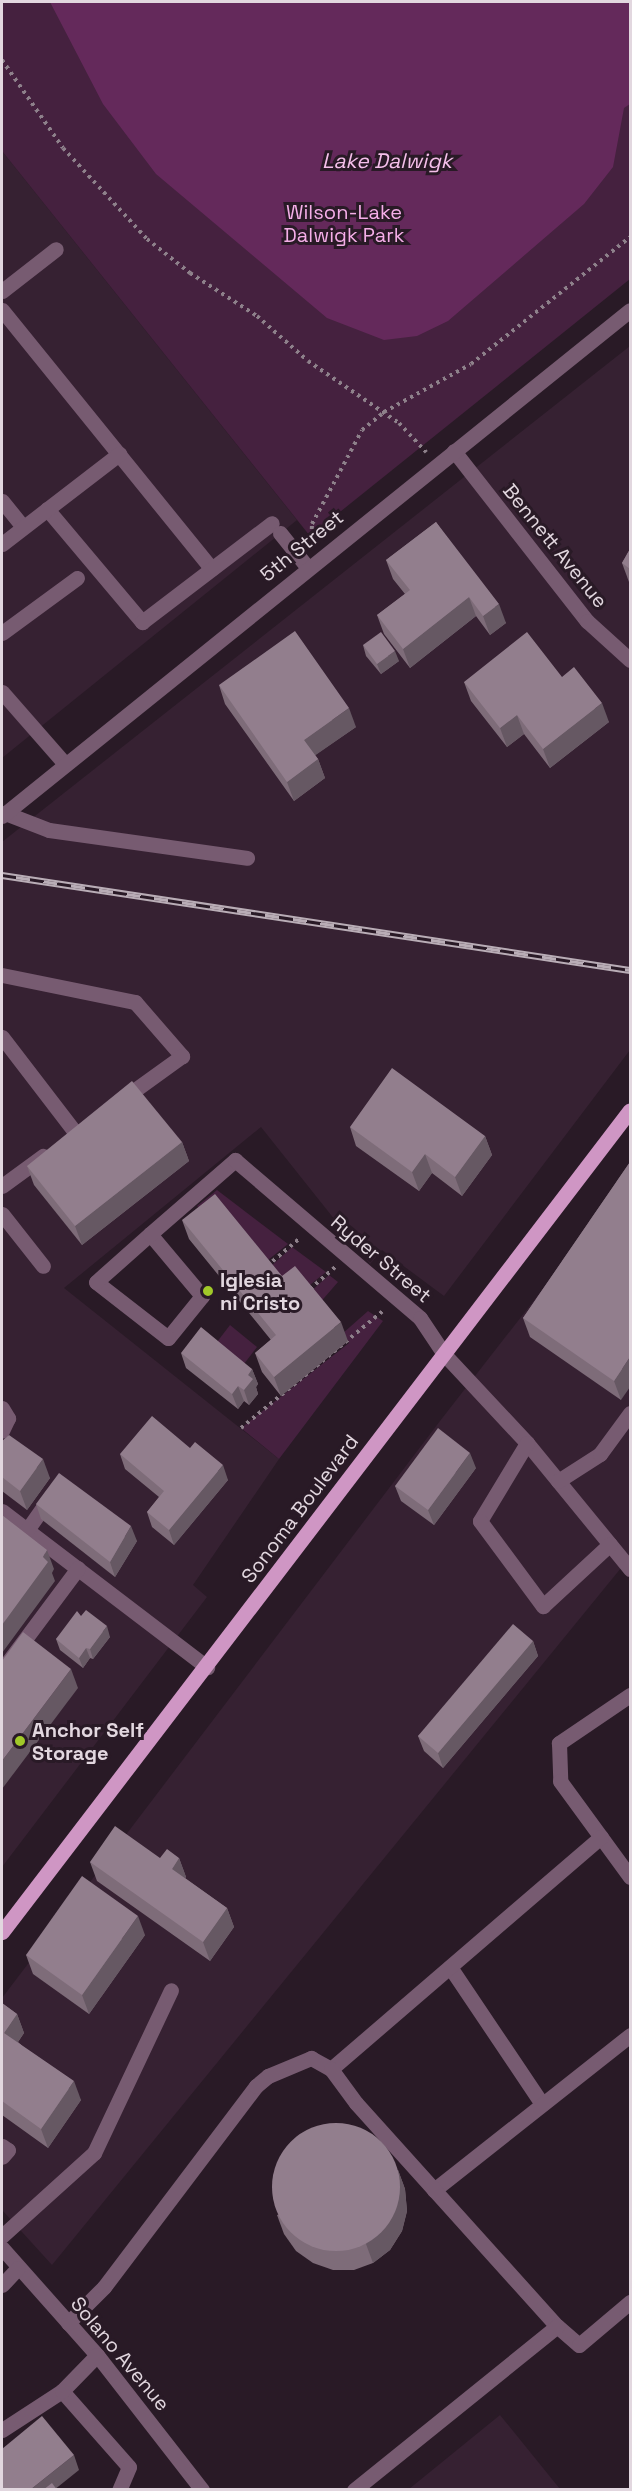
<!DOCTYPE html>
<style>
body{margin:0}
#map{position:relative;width:632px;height:2491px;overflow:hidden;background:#291a26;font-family:"Space Grotesk",sans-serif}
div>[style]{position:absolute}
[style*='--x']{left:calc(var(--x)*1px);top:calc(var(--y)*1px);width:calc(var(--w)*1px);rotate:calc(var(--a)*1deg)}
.built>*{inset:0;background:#362132}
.green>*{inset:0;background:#45213f}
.water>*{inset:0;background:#64295b}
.path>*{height:4px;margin-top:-2px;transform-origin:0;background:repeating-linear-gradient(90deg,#8e818b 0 3px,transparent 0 7.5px)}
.minor>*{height:15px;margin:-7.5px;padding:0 7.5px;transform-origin:7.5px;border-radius:7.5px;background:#775b71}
.major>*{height:15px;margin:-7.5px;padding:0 7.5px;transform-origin:7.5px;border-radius:7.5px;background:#cf96c4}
.rail>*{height:7px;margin-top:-3.5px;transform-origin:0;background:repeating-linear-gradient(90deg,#291a26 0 14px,#b9adb6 0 28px);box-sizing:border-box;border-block:2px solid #b9adb6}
.wall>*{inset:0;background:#7e6c79}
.shaded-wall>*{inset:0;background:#665863}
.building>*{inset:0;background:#927e8d}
.round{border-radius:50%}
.dots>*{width:16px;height:16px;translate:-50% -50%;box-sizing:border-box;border:3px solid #291a26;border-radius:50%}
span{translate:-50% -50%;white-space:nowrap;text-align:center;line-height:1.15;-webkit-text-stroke:6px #291a26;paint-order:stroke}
.park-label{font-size:20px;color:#f5aee8}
.street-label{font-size:20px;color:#e2d7df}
.poi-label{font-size:20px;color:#e2d7df;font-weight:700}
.left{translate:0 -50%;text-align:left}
.water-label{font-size:21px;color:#f5bfea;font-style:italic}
.frame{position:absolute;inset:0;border:3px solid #e2d7df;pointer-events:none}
</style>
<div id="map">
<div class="built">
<div style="clip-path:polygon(2px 151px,297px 520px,2px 758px)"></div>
<div style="clip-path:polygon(630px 346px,630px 1050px,444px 1296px,382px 1250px,370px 1264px,261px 1127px,64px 1288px,279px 1459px,193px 1585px,207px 1597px,2px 1867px,2px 842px)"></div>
<div style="clip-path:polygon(630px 1177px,630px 1557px,52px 2265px,2px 2210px,2px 1998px,440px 1421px)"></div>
<div style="clip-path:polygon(500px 2415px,560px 2489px,409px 2489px)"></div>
</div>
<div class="green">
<div style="clip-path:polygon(2px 2px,630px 2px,630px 279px,310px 536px,2px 151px)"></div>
<div style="clip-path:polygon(217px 1190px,288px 1244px,263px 1264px,197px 1206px)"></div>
<div style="clip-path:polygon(292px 1247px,326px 1272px,305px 1289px,289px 1295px,268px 1269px)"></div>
<div style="clip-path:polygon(329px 1275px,338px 1282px,318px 1305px,309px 1293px)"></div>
<div style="clip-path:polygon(368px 1311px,383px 1321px,279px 1459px,241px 1428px,349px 1343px,342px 1334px)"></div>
<div style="clip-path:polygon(230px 1325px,257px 1347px,244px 1364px,217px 1342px)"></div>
</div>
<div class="water">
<div style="clip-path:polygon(50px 2px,630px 2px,630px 104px,624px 108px,613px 167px,584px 204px,448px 321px,417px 336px,384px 340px,327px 318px,156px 174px,103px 104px)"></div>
</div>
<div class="path">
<div style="--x:2;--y:60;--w:107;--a:55.3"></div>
<div style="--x:63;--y:148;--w:124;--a:47.3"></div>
<div style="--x:147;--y:239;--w:55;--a:38.3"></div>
<div style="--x:190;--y:273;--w:80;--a:32.7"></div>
<div style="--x:257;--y:316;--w:68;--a:41.4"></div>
<div style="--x:308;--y:361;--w:110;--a:34.3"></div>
<div style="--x:399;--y:423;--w:40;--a:47"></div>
<div style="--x:311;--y:544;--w:20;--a:-87"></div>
<div style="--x:312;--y:524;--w:106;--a:-62"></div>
<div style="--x:362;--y:430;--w:28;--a:-39"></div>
<div style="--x:384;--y:412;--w:99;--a:-28.9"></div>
<div style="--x:471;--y:364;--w:203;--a:-38.6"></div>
<div style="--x:267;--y:1266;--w:43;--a:-40.3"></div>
<div style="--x:310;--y:1289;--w:35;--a:-41"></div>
<div style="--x:241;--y:1428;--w:185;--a:-39.5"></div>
</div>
<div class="minor">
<div style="--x:2;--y:291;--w:68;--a:-37.9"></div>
<div style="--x:2;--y:310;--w:333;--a:51"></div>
<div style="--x:454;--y:451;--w:216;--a:52"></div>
<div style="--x:587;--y:621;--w:58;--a:42.2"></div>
<div style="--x:2;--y:501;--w:33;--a:51"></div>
<div style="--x:47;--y:509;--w:148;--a:49.9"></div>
<div style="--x:142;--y:622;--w:163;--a:-37.3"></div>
<div style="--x:280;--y:533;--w:45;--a:51.3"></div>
<div style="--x:2;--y:544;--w:148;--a:-37.6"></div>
<div style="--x:2;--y:633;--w:93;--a:-36.3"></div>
<div style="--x:2;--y:692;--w:96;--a:48.8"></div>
<div style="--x:5;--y:813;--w:47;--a:21.1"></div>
<div style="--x:49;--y:830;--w:200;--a:8"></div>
<div style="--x:2;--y:816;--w:806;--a:-38.86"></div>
<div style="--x:2;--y:975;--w:136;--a:11.5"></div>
<div style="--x:135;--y:1002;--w:72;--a:49"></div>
<div style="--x:182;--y:1056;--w:75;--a:144.2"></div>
<div style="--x:2;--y:1037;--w:120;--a:52.5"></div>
<div style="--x:2;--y:1186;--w:51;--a:-36.2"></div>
<div style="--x:2;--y:1214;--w:66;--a:51.7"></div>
<div style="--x:150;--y:1234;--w:81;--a:50"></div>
<div style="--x:202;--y:1296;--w:54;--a:129"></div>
<div style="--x:168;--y:1338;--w:91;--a:-142.1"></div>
<div style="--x:96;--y:1282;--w:72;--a:-41.6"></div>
<div style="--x:150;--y:1234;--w:113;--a:-41"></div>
<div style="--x:235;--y:1160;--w:243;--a:40.5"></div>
<div style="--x:420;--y:1318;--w:43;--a:56.3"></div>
<div style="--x:444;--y:1354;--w:122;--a:47"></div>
<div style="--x:527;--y:1443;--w:163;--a:50.7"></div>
<div style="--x:2;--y:1408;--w:12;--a:59"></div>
<div style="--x:8;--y:1418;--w:14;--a:115"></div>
<div style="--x:527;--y:1443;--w:91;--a:121.1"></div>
<div style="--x:480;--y:1521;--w:106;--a:53.5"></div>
<div style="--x:543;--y:1606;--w:91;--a:-42.8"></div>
<div style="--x:558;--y:1481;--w:50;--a:-32.7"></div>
<div style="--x:600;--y:1454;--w:51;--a:-53.8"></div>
<div style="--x:2;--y:1511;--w:258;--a:37.3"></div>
<div style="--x:27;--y:1530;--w:42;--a:-54.8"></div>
<div style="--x:2;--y:1670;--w:127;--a:-53.3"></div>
<div style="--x:630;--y:1695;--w:86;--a:145.9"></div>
<div style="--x:559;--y:1743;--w:38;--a:88"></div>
<div style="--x:560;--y:1781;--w:119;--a:53.9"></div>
<div style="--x:450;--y:1967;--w:165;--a:56.1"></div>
<div style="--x:331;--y:2069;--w:356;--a:-40.7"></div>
<div style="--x:2;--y:2146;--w:7;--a:34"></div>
<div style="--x:8;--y:2150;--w:9;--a:131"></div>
<div style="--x:434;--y:2190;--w:250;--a:-38.3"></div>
<div style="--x:2;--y:2236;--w:124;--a:-42.1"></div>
<div style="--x:94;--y:2153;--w:180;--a:-64.7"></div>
<div style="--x:2;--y:2248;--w:143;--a:48.4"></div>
<div style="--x:97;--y:2355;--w:171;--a:52.1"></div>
<div style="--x:2;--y:2285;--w:23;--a:-47"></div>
<div style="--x:68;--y:2323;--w:51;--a:-45"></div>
<div style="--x:104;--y:2287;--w:252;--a:-52.9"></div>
<div style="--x:256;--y:2086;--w:16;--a:-40"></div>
<div style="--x:268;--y:2076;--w:47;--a:-22.7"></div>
<div style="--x:311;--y:2058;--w:23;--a:29"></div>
<div style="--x:331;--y:2069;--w:42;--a:53.7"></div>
<div style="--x:356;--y:2103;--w:300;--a:48"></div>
<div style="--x:557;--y:2326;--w:29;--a:41"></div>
<div style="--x:579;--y:2345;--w:67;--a:-40.1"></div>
<div style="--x:62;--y:2391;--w:101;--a:48.6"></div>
<div style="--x:129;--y:2467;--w:25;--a:113"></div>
<div style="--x:2;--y:2430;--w:72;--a:-33"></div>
<div style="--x:62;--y:2391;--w:50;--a:-45.8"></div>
<div style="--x:354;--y:2490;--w:261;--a:-38.9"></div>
</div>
<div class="major">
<div style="--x:2;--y:1932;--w:1034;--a:-52.62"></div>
</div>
<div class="rail">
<div style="--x:2;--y:875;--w:635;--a:8.6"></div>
</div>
<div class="wall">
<div style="clip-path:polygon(436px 522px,506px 623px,490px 635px,476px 616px,410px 668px,384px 634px,377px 615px,405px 594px,393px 579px,386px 560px)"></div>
<div style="clip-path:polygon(630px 549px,630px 584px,629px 582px,622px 563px)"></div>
<div style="clip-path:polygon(363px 645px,399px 661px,381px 674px,366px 656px)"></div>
<div style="clip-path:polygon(562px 677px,609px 722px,550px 768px,524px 734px,507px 747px,471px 701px,464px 682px)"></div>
<div style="clip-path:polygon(219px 685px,356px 727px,315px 755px,318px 759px,325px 778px,294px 801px,225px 704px)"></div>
<div style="clip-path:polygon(350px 1127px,485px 1136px,492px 1155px,462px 1196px,432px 1173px,419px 1191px,356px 1146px)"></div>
<div style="clip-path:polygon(182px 1142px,189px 1161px,82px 1245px,34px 1185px,27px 1166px)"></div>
<div style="clip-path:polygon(630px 1162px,621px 1400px,530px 1337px,523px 1318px)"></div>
<div style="clip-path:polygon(182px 1220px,282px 1276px,348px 1341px,281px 1396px,262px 1372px,255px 1353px,271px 1340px,189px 1239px)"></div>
<div style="clip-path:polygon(181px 1353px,252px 1369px,258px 1384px,256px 1387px,258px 1394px,249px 1405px,244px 1401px,238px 1409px,186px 1368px)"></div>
<div style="clip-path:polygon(2px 1441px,50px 1478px,27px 1510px,2px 1491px)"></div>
<div style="clip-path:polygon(190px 1448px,228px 1480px,174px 1545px,152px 1527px,147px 1512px,159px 1497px,125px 1469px,120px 1454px)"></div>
<div style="clip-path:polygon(476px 1468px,434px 1525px,401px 1501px,395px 1486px)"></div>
<div style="clip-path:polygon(36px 1504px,137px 1541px,115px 1577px,41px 1519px)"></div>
<div style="clip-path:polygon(81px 1616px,110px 1637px,93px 1659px,90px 1658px,83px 1668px,60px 1650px,56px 1639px)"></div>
<div style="clip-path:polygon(533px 1641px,538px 1656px,443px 1768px,424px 1751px,418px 1736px)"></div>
<div style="clip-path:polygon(160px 1858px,179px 1858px,186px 1877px,185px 1878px,227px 1908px,234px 1927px,210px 1961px,97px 1881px,90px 1862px)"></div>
<div style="clip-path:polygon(145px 1935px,89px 2014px,33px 1974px,26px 1955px)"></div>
<div style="clip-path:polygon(2px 2003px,17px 2014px,24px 2033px,18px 2042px,81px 2100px,48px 2148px,2px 2115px)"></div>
<div style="clip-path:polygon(398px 2170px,405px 2189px,407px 2211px,402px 2231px,390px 2250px,373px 2263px,354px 2270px,333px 2270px,313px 2263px,296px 2251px,284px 2234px,277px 2215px)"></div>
</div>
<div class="shaded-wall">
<div style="clip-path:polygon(469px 597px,476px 616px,410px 668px,403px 649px)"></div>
<div style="clip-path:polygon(499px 604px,506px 623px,490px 635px,483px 616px)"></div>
<div style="clip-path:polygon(395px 651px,399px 661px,381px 674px,377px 664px)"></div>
<div style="clip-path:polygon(602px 703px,609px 722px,550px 768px,543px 749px)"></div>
<div style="clip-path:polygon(349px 708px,356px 727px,310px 759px,304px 740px)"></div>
<div style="clip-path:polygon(517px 715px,524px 734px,507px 747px,500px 728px)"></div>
<div style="clip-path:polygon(318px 759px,325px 778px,294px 801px,287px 782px)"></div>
<div style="clip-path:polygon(485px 1136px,492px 1155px,462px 1196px,455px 1177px)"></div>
<div style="clip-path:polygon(182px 1142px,189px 1161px,82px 1245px,75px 1226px)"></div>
<div style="clip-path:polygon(425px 1154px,432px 1173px,419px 1191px,412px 1172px)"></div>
<div style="clip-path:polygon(341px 1322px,348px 1341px,281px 1396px,274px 1377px)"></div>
<div style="clip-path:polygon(630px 1357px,630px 1387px,621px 1400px,614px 1381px)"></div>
<div style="clip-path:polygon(252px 1369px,258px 1384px,256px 1387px,258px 1394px,249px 1405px,244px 1390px,248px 1375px)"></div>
<div style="clip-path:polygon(238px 1386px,244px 1401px,238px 1409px,232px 1394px)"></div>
<div style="clip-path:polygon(470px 1453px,476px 1468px,434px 1525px,428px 1510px)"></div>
<div style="clip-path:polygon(43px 1459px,50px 1478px,27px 1510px,20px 1491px)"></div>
<div style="clip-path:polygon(223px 1465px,228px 1480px,174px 1545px,169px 1530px)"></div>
<div style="clip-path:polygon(131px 1526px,137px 1541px,115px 1577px,110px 1562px)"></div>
<div style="clip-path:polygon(47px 1550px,54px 1569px,52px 1573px,55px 1581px,2px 1653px,2px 1625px)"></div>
<div style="clip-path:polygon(107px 1626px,110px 1637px,93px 1659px,90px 1649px)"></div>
<div style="clip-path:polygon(533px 1641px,538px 1656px,443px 1768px,438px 1753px)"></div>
<div style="clip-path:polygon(86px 1648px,90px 1658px,83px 1668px,79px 1658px)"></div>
<div style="clip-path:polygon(71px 1669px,78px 1688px,2px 1789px,2px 1761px)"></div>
<div style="clip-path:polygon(179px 1858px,186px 1877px,179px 1888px,172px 1869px)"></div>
<div style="clip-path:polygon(227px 1908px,234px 1927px,210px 1961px,203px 1942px)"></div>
<div style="clip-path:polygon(138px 1916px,145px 1935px,89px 2014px,82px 1995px)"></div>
<div style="clip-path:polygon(17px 2014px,24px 2033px,11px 2052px,4px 2033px)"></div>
<div style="clip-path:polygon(74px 2081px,81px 2100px,48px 2148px,41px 2129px)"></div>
<div style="clip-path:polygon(398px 2170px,405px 2189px,407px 2211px,402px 2231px,390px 2250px,373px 2263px,366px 2244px)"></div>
<div style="clip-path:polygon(74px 2455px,79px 2470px,54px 2490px,30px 2490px)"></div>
</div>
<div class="building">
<div style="clip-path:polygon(436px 522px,499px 604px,483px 616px,469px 597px,403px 649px,377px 615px,410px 590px,386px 560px)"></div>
<div style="clip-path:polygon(630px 549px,630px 569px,622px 563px)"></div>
<div style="clip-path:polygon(295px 631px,349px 708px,304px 740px,318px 759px,287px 782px,219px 685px)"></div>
<div style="clip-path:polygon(381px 632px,395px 651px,377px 664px,363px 645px)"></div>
<div style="clip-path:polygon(527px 632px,562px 677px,574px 667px,602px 703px,543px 749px,517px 715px,500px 728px,464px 682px)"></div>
<div style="clip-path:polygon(392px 1068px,485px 1136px,455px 1177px,425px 1154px,412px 1172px,350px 1127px)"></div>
<div style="clip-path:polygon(132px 1081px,182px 1142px,75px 1226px,27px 1166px)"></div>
<div style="clip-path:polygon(630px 1162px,630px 1357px,614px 1381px,523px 1318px)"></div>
<div style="clip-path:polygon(215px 1194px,282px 1276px,295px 1266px,341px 1322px,274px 1377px,255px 1353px,276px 1335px,182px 1220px)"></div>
<div style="clip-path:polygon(201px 1327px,252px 1369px,248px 1375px,253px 1379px,244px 1390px,238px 1386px,232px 1394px,181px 1353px)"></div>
<div style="clip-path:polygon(152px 1416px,190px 1448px,195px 1442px,223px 1465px,169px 1530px,147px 1512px,164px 1491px,120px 1454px)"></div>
<div style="clip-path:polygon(438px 1428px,470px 1453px,428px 1510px,395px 1486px)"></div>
<div style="clip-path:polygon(9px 1435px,43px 1459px,20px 1491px,2px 1477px,2px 1441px)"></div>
<div style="clip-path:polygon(59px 1473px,131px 1526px,110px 1562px,36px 1504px)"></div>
<div style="clip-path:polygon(2px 1515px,47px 1550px,43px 1557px,48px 1562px,2px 1625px)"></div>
<div style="clip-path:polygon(86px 1610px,107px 1626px,90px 1649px,86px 1648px,79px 1658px,56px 1639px,77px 1611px,81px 1616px)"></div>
<div style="clip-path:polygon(513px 1624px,533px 1641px,438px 1753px,418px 1736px)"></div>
<div style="clip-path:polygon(23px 1632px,71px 1669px,2px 1761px,2px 1661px)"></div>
<div style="clip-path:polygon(115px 1826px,160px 1858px,167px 1849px,179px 1858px,172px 1869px,227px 1908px,203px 1942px,90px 1862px)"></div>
<div style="clip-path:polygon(82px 1876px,138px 1916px,82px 1995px,26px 1955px)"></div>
<div style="clip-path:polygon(2px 2003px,17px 2014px,4px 2033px,74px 2081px,41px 2129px,2px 2101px)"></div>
<div class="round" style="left:272px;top:2123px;width:128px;height:128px"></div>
<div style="clip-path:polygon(42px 2416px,74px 2455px,30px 2490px,2px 2490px,2px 2449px)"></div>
<div style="clip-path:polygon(52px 2483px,57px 2490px,43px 2490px)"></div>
</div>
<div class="dots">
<div style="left:208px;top:1291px;background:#a1c929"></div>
<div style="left:20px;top:1741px;background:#a1c929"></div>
</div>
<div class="park-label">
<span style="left:344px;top:224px">Wilson-Lake<br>Dalwigk Park</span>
</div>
<div class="street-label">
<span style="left:302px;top:546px;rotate:-39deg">5th Street</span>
<span style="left:555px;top:546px;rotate:51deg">Bennett Avenue</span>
<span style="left:381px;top:1259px;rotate:40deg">Ryder Street</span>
<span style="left:300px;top:1509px;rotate:-53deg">Sonoma Boulevard</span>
<span style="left:120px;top:2354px;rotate:50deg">Solano Avenue</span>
</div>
<div class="poi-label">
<span class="left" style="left:220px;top:1292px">Iglesia<br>ni Cristo</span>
<span class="left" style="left:32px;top:1742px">Anchor Self<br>Storage</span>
</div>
<div class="water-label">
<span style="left:387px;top:161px">Lake Dalwigk</span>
</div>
<div class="frame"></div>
</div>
